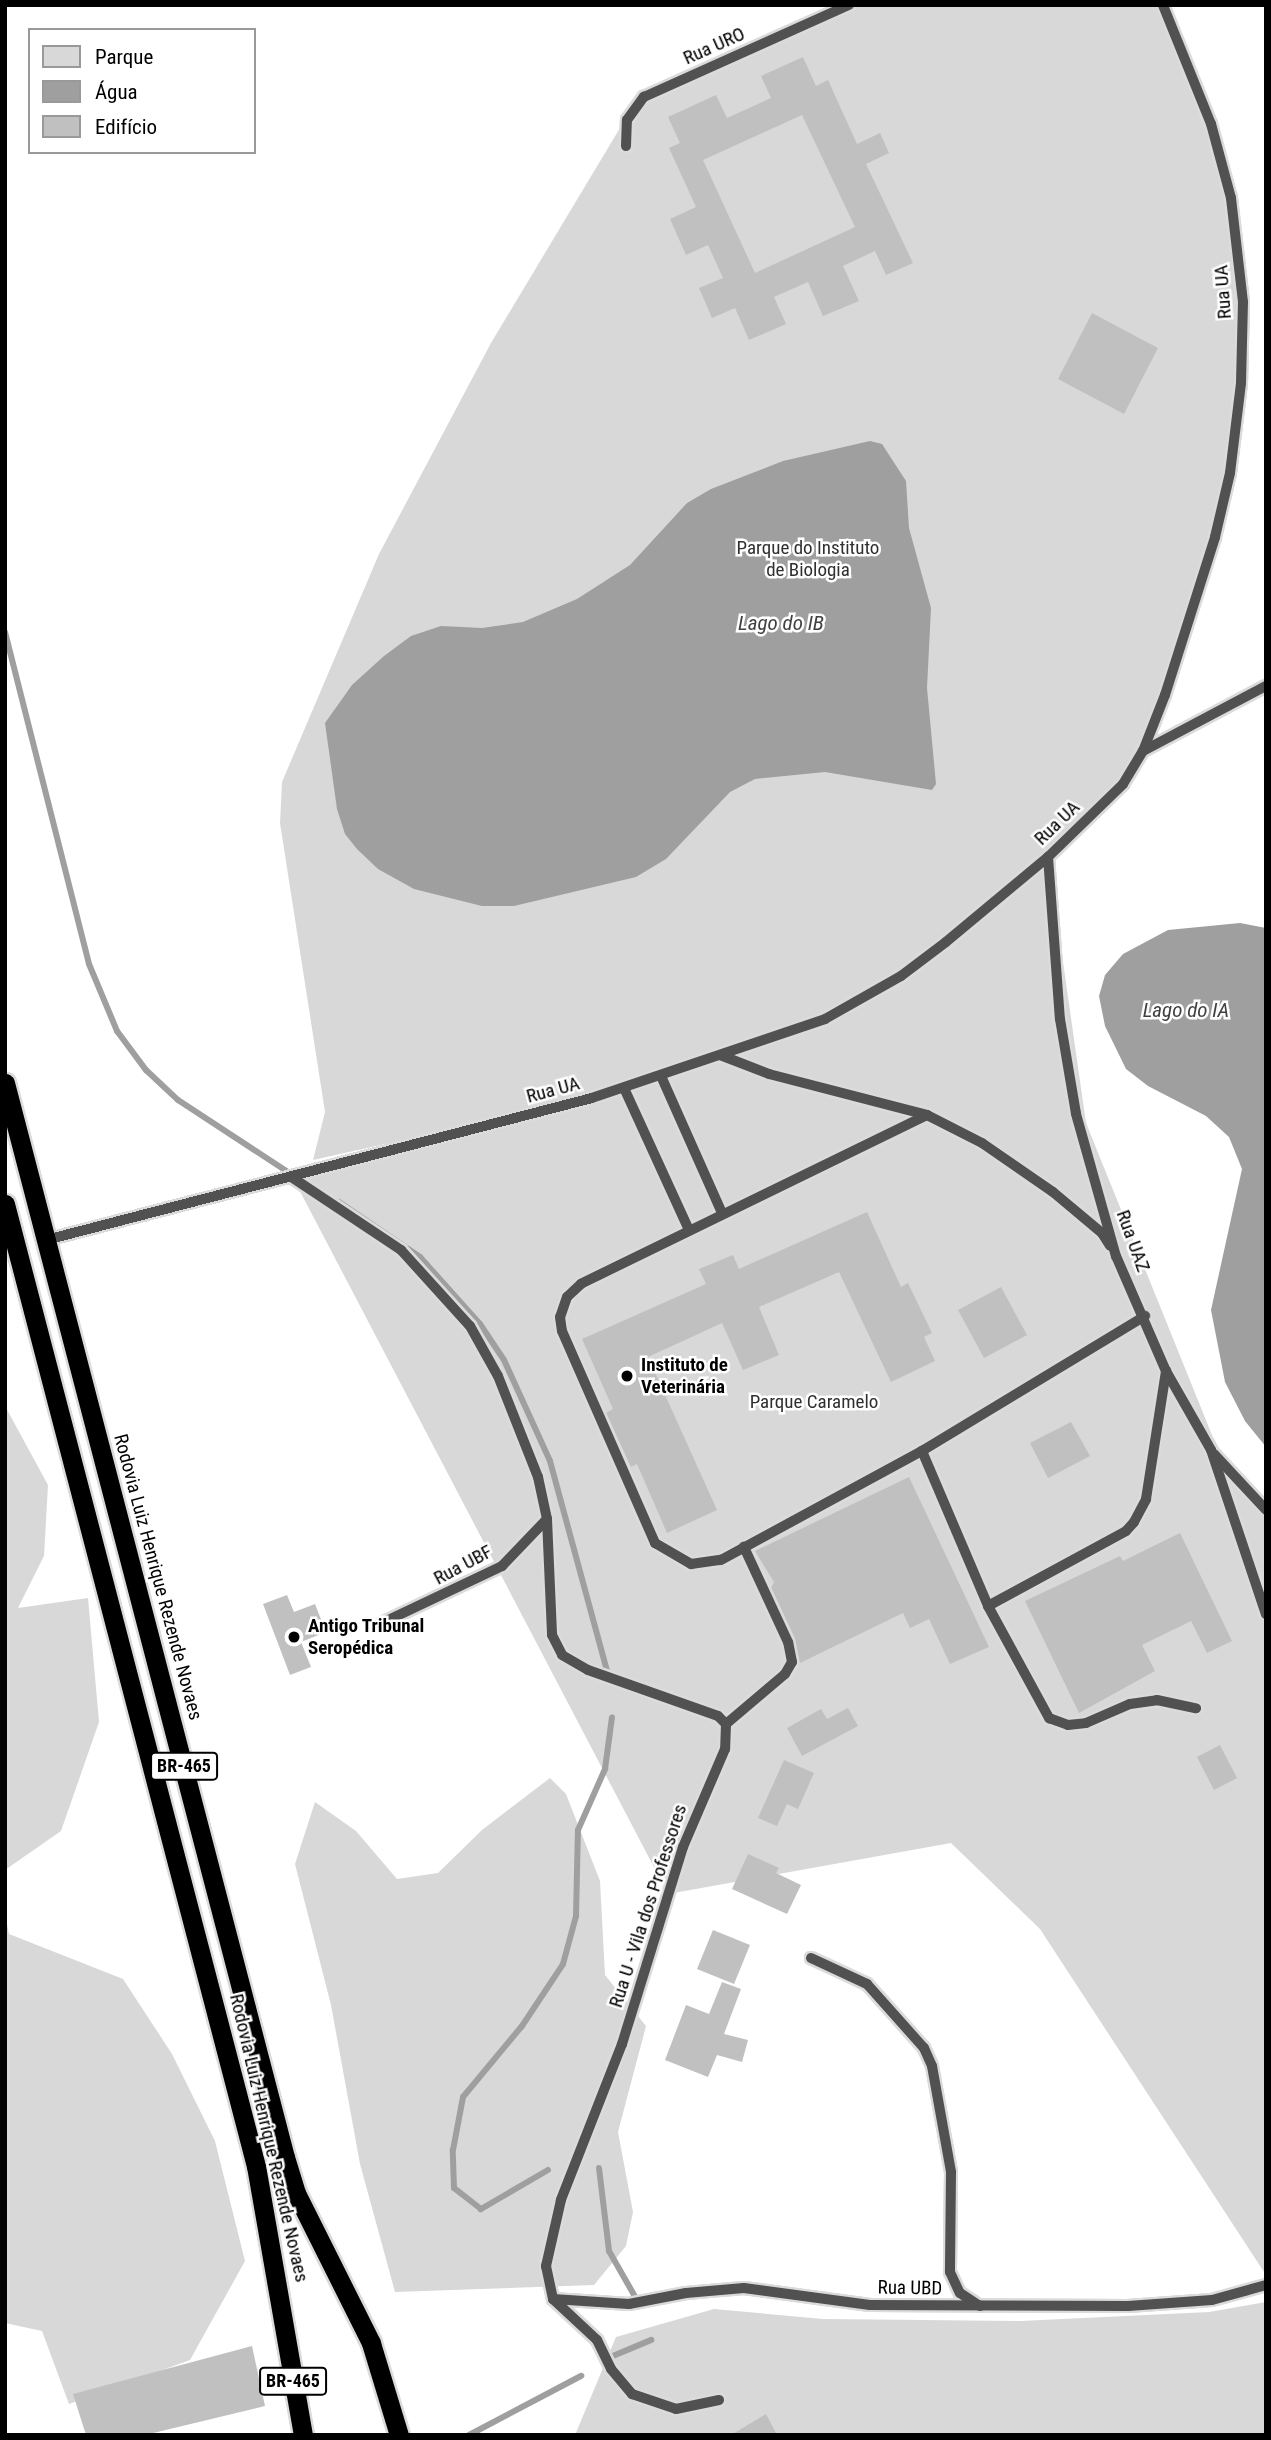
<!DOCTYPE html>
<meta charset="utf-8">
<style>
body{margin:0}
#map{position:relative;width:1271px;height:2440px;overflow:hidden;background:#fff;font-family:"Roboto Condensed",sans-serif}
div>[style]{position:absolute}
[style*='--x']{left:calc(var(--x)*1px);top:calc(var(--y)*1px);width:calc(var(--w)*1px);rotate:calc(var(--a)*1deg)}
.green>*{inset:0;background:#d8d8d8}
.water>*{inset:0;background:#9f9f9f}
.stream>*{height:6px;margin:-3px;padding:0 3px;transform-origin:3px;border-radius:3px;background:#9f9f9f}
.building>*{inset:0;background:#c0c0c0}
.roads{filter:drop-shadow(2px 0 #dbdbdb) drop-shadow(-2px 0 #dbdbdb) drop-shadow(0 2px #dbdbdb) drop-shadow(0 -2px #dbdbdb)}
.service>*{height:10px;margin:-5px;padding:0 5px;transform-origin:5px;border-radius:5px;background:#515151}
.trunk>*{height:19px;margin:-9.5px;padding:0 9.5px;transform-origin:9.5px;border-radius:9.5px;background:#000}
.dots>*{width:19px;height:19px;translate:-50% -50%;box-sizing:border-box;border:4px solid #fff;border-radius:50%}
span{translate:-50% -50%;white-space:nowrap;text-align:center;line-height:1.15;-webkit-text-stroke:5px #fff;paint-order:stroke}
.shield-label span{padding:2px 5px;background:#fff;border:2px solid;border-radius:5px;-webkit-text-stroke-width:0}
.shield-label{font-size:18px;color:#000;font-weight:700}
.street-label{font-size:19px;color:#000}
.park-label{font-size:19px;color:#2f2f2f}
.poi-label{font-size:19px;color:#000;font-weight:700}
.left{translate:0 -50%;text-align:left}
.water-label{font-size:21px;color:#404040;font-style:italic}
.frame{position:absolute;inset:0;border:7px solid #000;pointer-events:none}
.legend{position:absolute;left:28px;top:28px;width:228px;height:126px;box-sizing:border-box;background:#fff;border:2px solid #999;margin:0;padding:9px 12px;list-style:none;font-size:21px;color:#000}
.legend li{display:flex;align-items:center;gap:14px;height:35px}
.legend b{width:35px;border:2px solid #999}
</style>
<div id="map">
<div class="green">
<div style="clip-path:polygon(849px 5px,1163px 5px,1211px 124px,1231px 198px,1243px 303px,1230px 473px,1165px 695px,1123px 784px,1048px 857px,1086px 1123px,1212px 1435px,1238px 1484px,1266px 1516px,1266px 2275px,1040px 1929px,951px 1843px,668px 1894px,293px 1178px,453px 1129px,313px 1160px,325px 1112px,280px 823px,282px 782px,379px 554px,491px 343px,629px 113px,644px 97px)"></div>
<div style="clip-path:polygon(5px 1406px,48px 1485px,44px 1556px,18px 1608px,88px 1598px,99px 1722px,61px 1831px,5px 1870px)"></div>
<div style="clip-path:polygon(550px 1778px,566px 1794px,600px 1881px,605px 1975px,646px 2026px,618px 2132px,633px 2212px,626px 2246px,594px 2285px,395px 2292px,360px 2164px,331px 2005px,295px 1864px,315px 1802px,356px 1831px,397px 1879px,438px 1873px,482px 1830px)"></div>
<div style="clip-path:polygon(5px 1914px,9px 1934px,123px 1979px,172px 2054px,215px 2141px,245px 2261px,190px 2360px,69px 2404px,42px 2331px,5px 2323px)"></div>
<div style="clip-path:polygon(1266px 2302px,1266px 2435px,575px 2435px,616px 2337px,714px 2309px,823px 2319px,1021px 2321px,1209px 2312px)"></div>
</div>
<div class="water">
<div style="clip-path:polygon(870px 441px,882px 444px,906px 481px,909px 528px,931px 608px,927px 688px,936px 784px,932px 790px,825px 772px,755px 779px,730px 792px,666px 859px,636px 877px,514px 906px,482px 906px,414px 889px,378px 869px,357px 849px,345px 834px,337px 809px,325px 723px,352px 685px,384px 656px,411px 636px,441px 626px,482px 628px,523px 622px,577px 599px,630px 565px,687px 503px,711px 489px,783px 461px)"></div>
<div style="clip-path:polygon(1240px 923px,1266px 928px,1266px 1447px,1245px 1421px,1225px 1382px,1211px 1310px,1242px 1169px,1229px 1137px,1206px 1116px,1148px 1086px,1126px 1069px,1105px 1026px,1099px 996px,1105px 975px,1123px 954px,1168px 930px)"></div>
</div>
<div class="stream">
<div style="--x:5;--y:632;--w:342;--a:75.8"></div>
<div style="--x:89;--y:964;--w:73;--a:67.3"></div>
<div style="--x:117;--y:1031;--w:49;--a:53.4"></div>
<div style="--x:146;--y:1070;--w:44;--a:43.2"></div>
<div style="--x:178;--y:1100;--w:135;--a:33.2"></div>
<div style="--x:339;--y:1202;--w:98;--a:34.2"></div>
<div style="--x:420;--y:1257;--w:90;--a:48.2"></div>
<div style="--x:480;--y:1324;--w:43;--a:56.3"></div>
<div style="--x:504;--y:1360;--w:111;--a:65.5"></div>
<div style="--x:550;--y:1461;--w:222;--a:74.8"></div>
<div style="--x:599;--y:2168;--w:84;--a:83.1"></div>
<div style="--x:609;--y:2251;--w:56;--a:60.3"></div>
<div style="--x:548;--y:2170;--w:78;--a:149.8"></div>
<div style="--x:481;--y:2209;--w:34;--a:-142"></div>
<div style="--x:454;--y:2188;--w:38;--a:-92"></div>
<div style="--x:453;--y:2150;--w:54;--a:-79.3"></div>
<div style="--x:463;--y:2097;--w:92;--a:-50.3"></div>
<div style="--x:522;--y:2026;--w:74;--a:-56.5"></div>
<div style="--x:563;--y:1964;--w:50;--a:-74.8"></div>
<div style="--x:576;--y:1916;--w:86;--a:-88.7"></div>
<div style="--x:578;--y:1830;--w:67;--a:-66.1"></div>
<div style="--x:605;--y:1769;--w:52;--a:-82.3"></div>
<div style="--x:608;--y:2358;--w:47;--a:-22.7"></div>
<div style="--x:469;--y:2435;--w:127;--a:-27.8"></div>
</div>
<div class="building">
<div style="clip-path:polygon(evenodd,803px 57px,816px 86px,828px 80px,857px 144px,880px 133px,889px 153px,866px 164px,913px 263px,886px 275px,875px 251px,843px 266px,859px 301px,823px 316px,808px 282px,774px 297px,786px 324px,749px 340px,735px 308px,712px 318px,699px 288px,723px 278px,708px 245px,686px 255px,670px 219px,696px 207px,669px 148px,680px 143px,668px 117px,716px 95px,727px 118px,771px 98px,761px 76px,803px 57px,802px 115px,855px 227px,755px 273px,703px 160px,802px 115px)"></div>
<div style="clip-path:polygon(1092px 313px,1158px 348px,1124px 414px,1058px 379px)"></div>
<div style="clip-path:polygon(867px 1212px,901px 1287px,908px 1283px,932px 1333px,924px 1337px,935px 1361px,891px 1382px,839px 1272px,759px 1307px,779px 1355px,743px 1370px,722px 1323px,648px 1357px,717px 1510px,667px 1533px,637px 1464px,631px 1467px,618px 1439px,606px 1413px,613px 1409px,582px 1339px,706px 1284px,699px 1269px,733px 1255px,739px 1269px)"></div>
<div style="clip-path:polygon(1001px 1287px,1027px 1335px,984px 1358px,958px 1310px)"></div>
<div style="clip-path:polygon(1071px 1422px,1090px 1456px,1048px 1478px,1030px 1443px)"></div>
<div style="clip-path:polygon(909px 1477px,989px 1647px,950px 1664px,929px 1619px,910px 1628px,903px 1613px,800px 1663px,795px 1639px,771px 1588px,774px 1582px,755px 1551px)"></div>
<div style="clip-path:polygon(1180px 1533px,1232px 1641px,1207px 1653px,1191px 1621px,1142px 1645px,1155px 1671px,1079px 1713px,1025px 1601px,1120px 1556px,1123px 1561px)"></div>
<div style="clip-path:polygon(287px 1595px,294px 1612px,315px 1604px,326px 1632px,301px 1642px,311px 1667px,290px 1675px,263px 1604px)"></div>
<div style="clip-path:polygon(848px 1708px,858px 1726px,802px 1756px,787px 1728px,821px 1709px,827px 1719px)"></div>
<div style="clip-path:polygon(1220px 1745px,1237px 1778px,1214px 1790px,1197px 1757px)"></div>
<div style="clip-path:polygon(784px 1760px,814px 1773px,798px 1809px,787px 1804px,777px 1826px,758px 1818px)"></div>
<div style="clip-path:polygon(748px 1854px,779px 1868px,776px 1873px,801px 1885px,787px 1914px,732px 1889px)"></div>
<div style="clip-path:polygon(713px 1930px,750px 1945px,734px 1984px,697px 1969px)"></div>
<div style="clip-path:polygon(722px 1982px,741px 1989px,724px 2034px,748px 2040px,742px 2062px,717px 2055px,708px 2077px,665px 2060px,686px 2005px,709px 2014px)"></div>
<div style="clip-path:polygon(252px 2346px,265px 2406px,145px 2435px,86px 2435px,73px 2394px)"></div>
<div style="clip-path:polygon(766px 2414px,777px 2435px,731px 2435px)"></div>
</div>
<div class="roads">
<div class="service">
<div style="--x:626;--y:146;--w:26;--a:-88"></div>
<div style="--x:627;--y:120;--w:29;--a:-54"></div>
<div style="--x:644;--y:97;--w:225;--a:-24.2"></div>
<div style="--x:1143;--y:751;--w:139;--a:-27.9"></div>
<div style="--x:1048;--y:857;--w:162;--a:85.8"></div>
<div style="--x:1060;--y:1019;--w:96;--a:80.4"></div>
<div style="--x:1076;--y:1114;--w:148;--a:74.3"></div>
<div style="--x:1116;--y:1256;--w:125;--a:66.5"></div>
<div style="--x:1166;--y:1371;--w:91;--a:60.3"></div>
<div style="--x:1211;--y:1450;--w:173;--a:71.5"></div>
<div style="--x:720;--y:1055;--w:53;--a:21.2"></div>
<div style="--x:769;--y:1074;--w:163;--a:14.5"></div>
<div style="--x:927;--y:1115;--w:62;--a:27"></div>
<div style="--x:982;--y:1143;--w:86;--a:34.6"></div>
<div style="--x:1053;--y:1192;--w:64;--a:39.9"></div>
<div style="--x:1102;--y:1233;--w:15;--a:58"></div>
<div style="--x:661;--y:1076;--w:150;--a:66"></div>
<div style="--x:624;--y:1088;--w:156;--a:65.4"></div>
<div style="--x:927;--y:1115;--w:385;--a:154"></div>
<div style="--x:581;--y:1284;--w:19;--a:137"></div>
<div style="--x:567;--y:1297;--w:21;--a:109"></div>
<div style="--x:560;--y:1317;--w:14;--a:82"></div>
<div style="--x:562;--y:1331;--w:232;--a:66.3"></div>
<div style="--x:655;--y:1543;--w:42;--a:30.3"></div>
<div style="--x:691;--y:1564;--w:30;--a:-8"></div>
<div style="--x:721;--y:1560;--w:229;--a:-28.5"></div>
<div style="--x:922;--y:1451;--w:261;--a:-31.2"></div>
<div style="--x:293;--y:1178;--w:130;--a:33.7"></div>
<div style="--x:401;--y:1250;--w:103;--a:47.8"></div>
<div style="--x:470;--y:1326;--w:57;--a:60.8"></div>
<div style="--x:498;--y:1376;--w:109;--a:68.4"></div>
<div style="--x:538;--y:1477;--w:43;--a:77.9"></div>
<div style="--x:547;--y:1519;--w:116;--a:87.5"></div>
<div style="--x:552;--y:1635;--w:22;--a:63"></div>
<div style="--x:562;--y:1655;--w:30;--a:30"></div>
<div style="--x:588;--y:1670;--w:138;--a:19.5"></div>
<div style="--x:718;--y:1716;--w:11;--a:45"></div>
<div style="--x:726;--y:1724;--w:25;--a:92"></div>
<div style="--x:725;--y:1749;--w:107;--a:113.2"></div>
<div style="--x:683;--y:1847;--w:206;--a:107.2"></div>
<div style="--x:622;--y:2044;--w:168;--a:111.4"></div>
<div style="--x:561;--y:2200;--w:68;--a:102.8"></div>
<div style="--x:546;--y:2266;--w:34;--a:78"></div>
<div style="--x:553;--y:2299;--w:60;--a:43"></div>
<div style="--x:597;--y:2340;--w:32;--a:64"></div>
<div style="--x:611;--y:2369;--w:33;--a:50"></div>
<div style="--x:632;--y:2394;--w:46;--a:18.8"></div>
<div style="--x:676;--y:2409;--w:44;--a:-11.8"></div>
<div style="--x:46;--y:1240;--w:564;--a:-14.58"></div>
<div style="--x:592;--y:1098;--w:246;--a:-18.7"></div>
<div style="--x:825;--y:1019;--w:87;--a:-29.5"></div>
<div style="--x:901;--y:976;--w:56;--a:-37.1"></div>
<div style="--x:946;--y:942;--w:133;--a:-39.8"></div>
<div style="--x:1048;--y:857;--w:105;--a:-44.2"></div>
<div style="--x:1123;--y:784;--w:39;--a:-59"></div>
<div style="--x:1143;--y:751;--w:60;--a:-68.6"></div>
<div style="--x:1165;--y:695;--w:166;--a:-72.4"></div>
<div style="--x:1215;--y:537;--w:66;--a:-76.8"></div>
<div style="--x:1230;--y:473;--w:91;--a:-83"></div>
<div style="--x:1241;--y:383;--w:81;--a:-88.6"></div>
<div style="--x:1243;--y:302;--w:105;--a:-96.6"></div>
<div style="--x:1231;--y:198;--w:77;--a:-105.1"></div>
<div style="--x:1211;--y:124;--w:128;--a:-112"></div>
<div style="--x:922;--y:1451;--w:168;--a:66.9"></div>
<div style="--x:988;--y:1606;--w:128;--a:61.4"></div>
<div style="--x:1049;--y:1718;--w:20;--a:20"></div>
<div style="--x:1068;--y:1725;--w:18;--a:-6"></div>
<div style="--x:1086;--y:1723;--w:48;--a:-23.4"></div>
<div style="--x:1130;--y:1704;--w:27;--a:-8"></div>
<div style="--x:1157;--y:1700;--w:40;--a:12"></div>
<div style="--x:1214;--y:1454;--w:76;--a:47.1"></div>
<div style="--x:988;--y:1606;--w:157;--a:-28.5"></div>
<div style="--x:1126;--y:1531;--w:12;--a:-48"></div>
<div style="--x:1134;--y:1522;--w:26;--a:-62"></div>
<div style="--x:1146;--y:1499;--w:130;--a:-81.1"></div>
<div style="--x:382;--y:1623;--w:133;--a:-25.4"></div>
<div style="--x:502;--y:1566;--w:65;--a:-46.2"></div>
<div style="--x:726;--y:1724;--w:77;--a:-40.3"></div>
<div style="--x:785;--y:1674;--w:14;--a:-60"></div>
<div style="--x:792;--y:1662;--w:20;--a:-101"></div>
<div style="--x:788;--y:1642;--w:105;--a:-114.9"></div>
<div style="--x:811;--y:1958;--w:62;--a:24.9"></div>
<div style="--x:867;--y:1984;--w:86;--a:48.3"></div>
<div style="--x:924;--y:2048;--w:20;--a:66"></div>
<div style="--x:932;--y:2066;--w:108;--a:79.8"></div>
<div style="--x:951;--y:2172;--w:100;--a:90.6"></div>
<div style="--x:950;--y:2272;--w:23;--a:65"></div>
<div style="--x:960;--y:2293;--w:24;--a:33"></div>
<div style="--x:553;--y:2299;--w:76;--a:3.8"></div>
<div style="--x:629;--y:2304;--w:58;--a:-10.9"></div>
<div style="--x:686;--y:2293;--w:58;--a:-4.9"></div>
<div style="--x:744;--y:2288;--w:127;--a:7.7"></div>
<div style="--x:870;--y:2305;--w:258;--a:0.2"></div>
<div style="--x:1128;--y:2306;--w:84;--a:-4.1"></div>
<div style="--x:1212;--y:2300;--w:56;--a:-15.5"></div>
</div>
<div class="trunk">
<div style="--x:5;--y:1083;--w:1110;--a:75.39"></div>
<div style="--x:285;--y:2157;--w:38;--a:73"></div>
<div style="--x:296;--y:2193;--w:168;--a:63.4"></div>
<div style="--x:371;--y:2343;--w:96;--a:73.1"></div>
<div style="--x:5;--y:1204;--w:994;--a:75.38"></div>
<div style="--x:256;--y:2166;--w:273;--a:80.1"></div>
</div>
</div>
<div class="dots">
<div style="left:627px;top:1376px;background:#000"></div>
<div style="left:294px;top:1637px;background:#000"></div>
</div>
<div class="shield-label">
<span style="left:184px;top:1766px">BR-465</span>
<span style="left:293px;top:2381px">BR-465</span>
</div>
<div class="street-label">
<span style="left:714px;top:46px;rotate:-24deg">Rua URO</span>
<span style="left:1223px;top:292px;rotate:-94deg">Rua UA</span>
<span style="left:1057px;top:823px;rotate:-44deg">Rua UA</span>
<span style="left:553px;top:1090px;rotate:-15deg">Rua UA</span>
<span style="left:1133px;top:1241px;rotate:70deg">Rua UAZ</span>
<span style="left:463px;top:1565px;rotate:-28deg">Rua UBF</span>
<span style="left:158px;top:1577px;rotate:75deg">Rodovia Luiz Henrique Rezende Novaes</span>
<span style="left:648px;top:1906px;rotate:-72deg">Rua U - Vila dos Professores</span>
<span style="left:269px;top:2138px;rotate:77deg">Rodovia Luiz Henrique Rezende Novaes</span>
<span style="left:910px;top:2288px;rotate:1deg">Rua UBD</span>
</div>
<div class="park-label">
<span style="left:808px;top:559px">Parque do Instituto<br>de Biologia</span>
<span style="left:814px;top:1402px">Parque Caramelo</span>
</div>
<div class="poi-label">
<span class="left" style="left:641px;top:1376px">Instituto de<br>Veterinária</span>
<span class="left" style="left:308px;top:1637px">Antigo Tribunal<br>Seropédica</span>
</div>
<div class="water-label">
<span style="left:781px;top:623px">Lago do IB</span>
<span style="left:1186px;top:1010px">Lago do IA</span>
</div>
<div class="frame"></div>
<ul class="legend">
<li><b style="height:19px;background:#d8d8d8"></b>Parque</li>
<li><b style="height:19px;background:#9f9f9f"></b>Água</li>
<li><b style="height:19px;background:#c0c0c0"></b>Edifício</li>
</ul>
</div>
